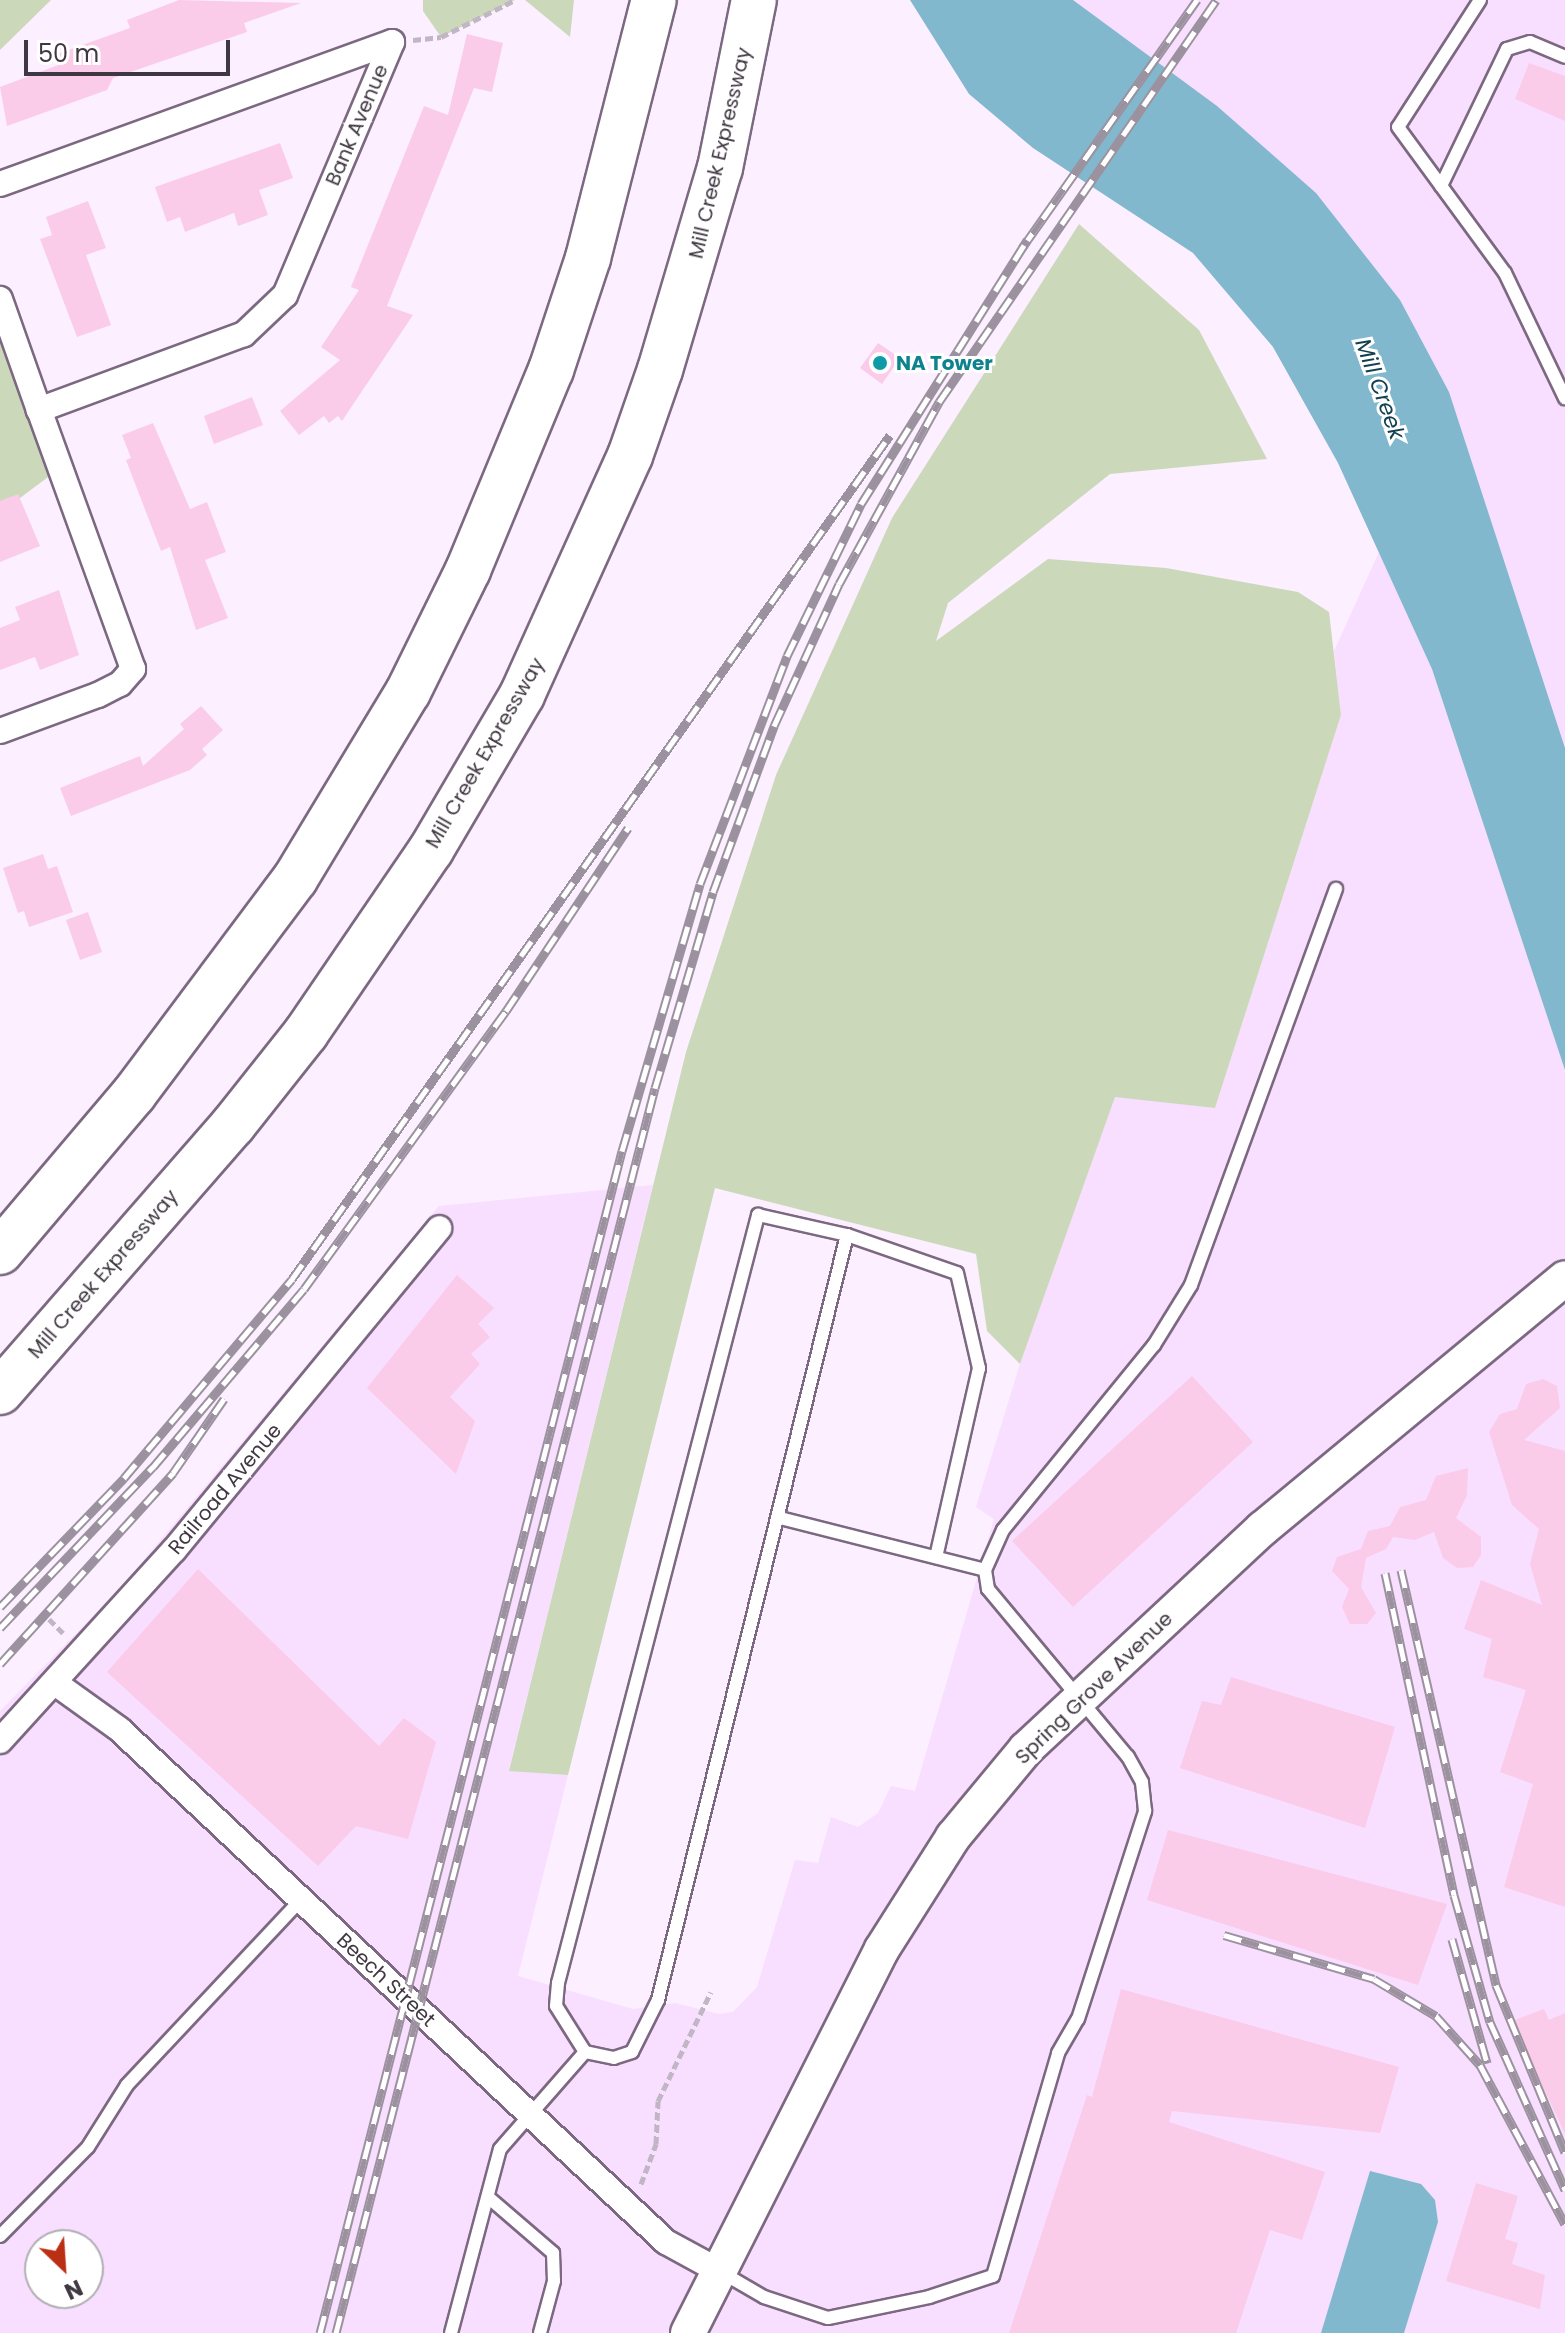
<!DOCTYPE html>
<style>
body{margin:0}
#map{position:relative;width:1565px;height:2333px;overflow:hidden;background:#fcefff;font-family:Poppins,sans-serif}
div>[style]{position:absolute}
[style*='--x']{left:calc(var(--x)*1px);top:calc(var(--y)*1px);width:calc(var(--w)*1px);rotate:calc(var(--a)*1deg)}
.built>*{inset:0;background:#f8deff}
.green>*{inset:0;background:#cbd9ba}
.water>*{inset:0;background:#81b8ce}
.building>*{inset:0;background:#fbccea}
.path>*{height:5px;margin-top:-2.5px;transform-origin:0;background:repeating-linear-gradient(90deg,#c1b6c4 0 8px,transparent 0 12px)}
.roads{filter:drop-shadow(2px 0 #7c6981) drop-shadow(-2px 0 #7c6981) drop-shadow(0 2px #7c6981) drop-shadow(0 -2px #7c6981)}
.service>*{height:12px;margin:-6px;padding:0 6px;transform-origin:6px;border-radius:6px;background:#fff}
.minor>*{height:24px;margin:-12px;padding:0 12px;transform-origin:12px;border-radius:12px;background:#fff}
.secondary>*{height:34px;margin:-17px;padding:0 17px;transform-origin:17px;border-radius:17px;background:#fff}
.motorway>*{height:44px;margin:-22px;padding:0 22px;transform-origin:22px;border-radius:22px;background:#fff}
.rail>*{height:9px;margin-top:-4.5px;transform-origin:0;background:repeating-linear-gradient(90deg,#fff 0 18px,#9c929f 0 36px);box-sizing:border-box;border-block:2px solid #9c929f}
.dots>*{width:22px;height:22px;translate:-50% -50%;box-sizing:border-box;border:4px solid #fff;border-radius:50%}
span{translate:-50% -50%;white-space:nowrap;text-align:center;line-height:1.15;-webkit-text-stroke:6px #fff;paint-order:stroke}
.street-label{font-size:20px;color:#3f3741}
.culture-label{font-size:20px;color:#0d838f;font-weight:700}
.left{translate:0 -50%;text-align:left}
.water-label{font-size:22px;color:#114151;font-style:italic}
.north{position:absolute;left:24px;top:2229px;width:80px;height:80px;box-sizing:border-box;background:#fff;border:2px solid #b2afb3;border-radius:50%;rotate:155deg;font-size:22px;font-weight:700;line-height:32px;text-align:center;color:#3f3741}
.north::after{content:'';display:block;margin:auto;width:28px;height:36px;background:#bb2f15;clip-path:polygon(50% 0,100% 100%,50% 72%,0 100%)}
.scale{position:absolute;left:24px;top:40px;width:206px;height:36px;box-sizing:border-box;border:4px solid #3f3741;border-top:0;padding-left:10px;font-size:24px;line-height:28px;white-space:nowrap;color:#3f3741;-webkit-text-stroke:6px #fff;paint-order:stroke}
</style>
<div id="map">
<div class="built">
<div style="clip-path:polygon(evenodd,1073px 0,1565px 0,1565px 2333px,0 2333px,0 1711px,118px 1591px,439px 1206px,653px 1185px,509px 1770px,568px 1775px,518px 1976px,633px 2009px,675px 2003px,719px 2014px,733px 2012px,757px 1987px,795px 1860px,818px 1863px,831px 1817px,858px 1827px,878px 1813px,891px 1786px,915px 1791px,994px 1519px,976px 1507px,1020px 1364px,1115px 1096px,1215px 1108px,1341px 715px,1334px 651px,1414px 475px,1113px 31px,1073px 0,40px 2245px,88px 2245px,88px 2293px,40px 2293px,40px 2245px)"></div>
</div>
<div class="green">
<div style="clip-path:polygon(0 0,51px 0,0 50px)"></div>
<div style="clip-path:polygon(423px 0,515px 0,441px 37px,423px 11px)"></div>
<div style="clip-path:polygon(525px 0,574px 0,570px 37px)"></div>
<div style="clip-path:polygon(1079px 224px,1199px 330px,1267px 459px,1110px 474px,948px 603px,936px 641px,1048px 559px,1166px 568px,1298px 592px,1329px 612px,1341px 715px,1215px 1108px,1115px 1097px,1020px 1364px,987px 1331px,976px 1254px,715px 1188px,568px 1775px,509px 1771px,686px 1052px,776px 775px,892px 518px)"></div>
<div style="clip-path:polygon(0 323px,52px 474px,0 513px)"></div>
</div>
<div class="water">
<div style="clip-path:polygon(910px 0,1073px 0,1217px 106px,1316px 193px,1400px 300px,1449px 392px,1565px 748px,1565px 1070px,1432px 669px,1338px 463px,1273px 347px,1193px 253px,1033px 148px,969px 94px)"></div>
<div style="clip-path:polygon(1370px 2171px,1421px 2184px,1435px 2200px,1438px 2222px,1404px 2333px,1321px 2333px)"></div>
</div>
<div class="building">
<div style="clip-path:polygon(179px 0,301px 3px,244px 23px,247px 32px,113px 78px,107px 90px,7px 126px,0 87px,61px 64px,57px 54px,130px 28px,127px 20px)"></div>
<div style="clip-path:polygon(467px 34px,503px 43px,492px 92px,474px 88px,387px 306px,413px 315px,342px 421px,338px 416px,329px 423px,324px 416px,299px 435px,280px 411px,340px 360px,321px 347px,359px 290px,351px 287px,424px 106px,448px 115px)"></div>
<div style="clip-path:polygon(1529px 63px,1565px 76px,1565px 121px,1515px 99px)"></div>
<div style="clip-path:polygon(280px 143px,293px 178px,259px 190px,268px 215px,238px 226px,234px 213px,185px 232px,180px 217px,167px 222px,155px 187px)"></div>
<div style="clip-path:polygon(88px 201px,106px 248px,86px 255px,111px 325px,77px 337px,40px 239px,52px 235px,46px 217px)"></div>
<div style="clip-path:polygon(878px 343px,900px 358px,882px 384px,860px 368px)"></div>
<div style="clip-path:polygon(252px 397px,263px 425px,214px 444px,204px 416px)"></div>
<div style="clip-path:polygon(153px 423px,190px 509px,207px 502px,226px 552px,205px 560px,228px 618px,196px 630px,170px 547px,161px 551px,126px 460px,131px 458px,122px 435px)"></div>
<div style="clip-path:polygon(18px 494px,40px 546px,0 562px,0 501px)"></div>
<div style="clip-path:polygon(59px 590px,79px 655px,40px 670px,35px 657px,0 670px,0 628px,20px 620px,15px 607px)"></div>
<div style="clip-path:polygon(201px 706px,223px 730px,202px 749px,207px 755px,190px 770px,71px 816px,60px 788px,140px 756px,143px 766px,184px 729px,180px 724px)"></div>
<div style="clip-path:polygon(43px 854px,48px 869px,57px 866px,73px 912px,29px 927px,24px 911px,18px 913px,3px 868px)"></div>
<div style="clip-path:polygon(88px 912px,102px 952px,80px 960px,66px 920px)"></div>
<div style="clip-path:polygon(457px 1275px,494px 1308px,478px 1324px,490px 1337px,471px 1354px,480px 1364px,450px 1397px,475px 1421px,456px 1474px,367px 1388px)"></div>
<div style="clip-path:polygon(1192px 1376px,1253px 1442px,1073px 1607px,1012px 1541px)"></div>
<div style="clip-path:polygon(1543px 1379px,1557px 1386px,1560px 1408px,1524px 1440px,1565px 1451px,1565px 1907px,1504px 1887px,1533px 1784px,1500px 1772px,1526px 1690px,1483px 1677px,1492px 1639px,1464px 1629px,1481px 1580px,1542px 1605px,1530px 1564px,1539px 1529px,1512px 1505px,1489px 1432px,1500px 1414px,1517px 1409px,1526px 1384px)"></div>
<div style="clip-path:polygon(1468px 1468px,1467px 1495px,1456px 1518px,1481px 1537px,1481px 1555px,1473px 1567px,1457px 1568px,1443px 1558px,1434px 1532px,1415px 1540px,1393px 1537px,1386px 1549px,1366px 1558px,1361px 1587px,1376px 1613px,1367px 1624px,1350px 1624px,1342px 1607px,1349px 1589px,1332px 1571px,1337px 1557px,1361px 1549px,1368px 1531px,1390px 1526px,1400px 1507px,1426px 1500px,1436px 1476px)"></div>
<div style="clip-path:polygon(198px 1569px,379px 1746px,404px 1718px,436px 1742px,408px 1839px,356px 1826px,318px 1866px,107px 1672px)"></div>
<div style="clip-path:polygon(1231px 1677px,1395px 1727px,1365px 1828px,1180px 1768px,1202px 1701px,1221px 1705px)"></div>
<div style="clip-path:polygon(1168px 1830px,1447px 1904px,1418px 1985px,1147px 1900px)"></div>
<div style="clip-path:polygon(1121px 1989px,1399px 2067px,1380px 2133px,1172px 2111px,1169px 2122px,1325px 2172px,1302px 2240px,1270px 2230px,1236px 2333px,1009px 2333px,1087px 2095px,1092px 2097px)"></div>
<div style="clip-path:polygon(1544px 2009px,1549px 2020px,1565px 2013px,1565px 2134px,1512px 2021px)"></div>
<div style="clip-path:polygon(1476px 2183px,1518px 2196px,1505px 2239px,1518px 2243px,1512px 2264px,1545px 2275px,1540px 2309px,1446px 2281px)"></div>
</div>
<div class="path">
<div style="--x:413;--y:40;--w:28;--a:-6"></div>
<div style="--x:441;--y:37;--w:83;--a:-26.6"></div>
<div style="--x:49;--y:1619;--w:23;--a:45"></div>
<div style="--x:641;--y:2184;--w:43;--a:-69.4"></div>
<div style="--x:656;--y:2144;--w:43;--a:-87.3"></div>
<div style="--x:658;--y:2101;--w:121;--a:-64.1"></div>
</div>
<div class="roads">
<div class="service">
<div style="--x:1480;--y:0;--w:151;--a:122.8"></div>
<div style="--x:1398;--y:127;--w:181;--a:53.8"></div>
<div style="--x:1505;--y:273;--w:139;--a:64.4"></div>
<div style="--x:1441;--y:186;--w:152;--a:-64.3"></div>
<div style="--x:1507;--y:49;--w:24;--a:-17"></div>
<div style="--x:1530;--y:42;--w:38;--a:23"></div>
<div style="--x:847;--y:1235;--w:788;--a:103.88"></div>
<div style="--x:658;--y:2000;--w:58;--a:116.6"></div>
<div style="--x:632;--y:2052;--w:19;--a:162"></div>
<div style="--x:614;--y:2058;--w:30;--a:-168"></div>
<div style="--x:585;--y:2052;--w:54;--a:-122.2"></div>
<div style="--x:556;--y:2006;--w:23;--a:-85"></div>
<div style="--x:558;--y:1983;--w:794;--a:-75.4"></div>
<div style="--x:758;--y:1215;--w:91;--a:12.7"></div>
<div style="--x:847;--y:1235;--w:116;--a:19.1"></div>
<div style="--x:957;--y:1273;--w:98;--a:77"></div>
<div style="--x:979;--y:1368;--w:194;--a:102.8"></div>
<div style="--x:780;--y:1518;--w:211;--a:14.2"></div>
<div style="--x:488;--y:2197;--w:86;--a:40.7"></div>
<div style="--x:553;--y:2253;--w:28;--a:88"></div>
<div style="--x:554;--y:2281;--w:54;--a:105.1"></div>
<div style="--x:0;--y:2236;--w:125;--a:-45.3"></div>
<div style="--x:88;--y:2147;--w:73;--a:-57.8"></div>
<div style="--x:127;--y:2085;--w:254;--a:-46.8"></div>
<div style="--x:721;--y:2272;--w:50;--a:30.2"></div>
<div style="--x:764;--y:2297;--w:67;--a:18.2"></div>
<div style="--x:828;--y:2318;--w:103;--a:-11.7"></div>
<div style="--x:929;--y:2297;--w:67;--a:-18.2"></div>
<div style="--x:993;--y:2276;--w:232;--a:-73.7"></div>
<div style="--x:1058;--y:2053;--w:39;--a:-60"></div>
<div style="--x:1078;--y:2019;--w:219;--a:-72.1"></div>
<div style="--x:1145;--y:1811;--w:29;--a:-96"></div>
<div style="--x:1142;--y:1782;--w:29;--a:-119"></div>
<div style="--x:1128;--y:1757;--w:219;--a:-129.8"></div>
<div style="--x:988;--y:1589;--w:19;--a:-99"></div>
<div style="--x:985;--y:1570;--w:44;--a:-65.8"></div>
<div style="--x:1003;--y:1530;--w:239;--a:-50.8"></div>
<div style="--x:1154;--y:1345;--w:70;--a:-58.3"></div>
<div style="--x:1191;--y:1285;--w:422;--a:-69.9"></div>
<div style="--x:451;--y:2333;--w:190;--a:-75.1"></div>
<div style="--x:500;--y:2149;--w:129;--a:-48.8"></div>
</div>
<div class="minor">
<div style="--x:0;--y:184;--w:417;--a:-19.9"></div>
<div style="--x:392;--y:42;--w:275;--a:112.9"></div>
<div style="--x:285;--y:295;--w:57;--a:136.4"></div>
<div style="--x:244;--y:334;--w:219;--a:159.7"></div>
<div style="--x:39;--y:410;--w:118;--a:-109.4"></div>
<div style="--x:0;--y:731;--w:104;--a:-20.2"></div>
<div style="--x:98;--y:695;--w:25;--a:-27"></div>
<div style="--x:120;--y:684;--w:20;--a:-49"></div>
<div style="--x:133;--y:669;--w:276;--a:-109.9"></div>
<div style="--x:55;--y:1683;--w:79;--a:35.7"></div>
<div style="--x:119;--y:1729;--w:750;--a:43.16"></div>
<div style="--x:666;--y:2242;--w:63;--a:28.6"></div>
<div style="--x:0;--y:1741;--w:258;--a:-47.7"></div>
<div style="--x:174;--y:1550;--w:417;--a:-50.5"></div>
</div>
<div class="secondary">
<div style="--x:688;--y:2333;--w:430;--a:-63.2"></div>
<div style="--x:882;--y:1949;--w:133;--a:-57.6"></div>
<div style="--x:953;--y:1837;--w:114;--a:-50.3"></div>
<div style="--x:1026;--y:1749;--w:323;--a:-43"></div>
<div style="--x:1262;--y:1529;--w:393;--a:-39.6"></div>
</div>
<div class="motorway">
<div style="--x:0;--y:1252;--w:207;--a:-49.7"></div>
<div style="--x:134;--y:1094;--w:269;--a:-53.2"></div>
<div style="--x:295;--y:879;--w:218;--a:-58.9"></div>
<div style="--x:408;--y:692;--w:136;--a:-63.8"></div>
<div style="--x:468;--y:570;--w:217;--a:-67.5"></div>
<div style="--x:551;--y:370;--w:118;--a:-71.7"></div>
<div style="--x:588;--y:258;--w:266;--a:-75.7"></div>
<div style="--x:0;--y:1392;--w:354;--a:-48.9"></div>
<div style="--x:233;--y:1125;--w:117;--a:-51.6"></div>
<div style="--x:306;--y:1033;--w:222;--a:-55.7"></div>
<div style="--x:431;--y:850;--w:180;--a:-59.6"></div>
<div style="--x:522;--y:695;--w:262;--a:-65.7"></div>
<div style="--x:630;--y:456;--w:91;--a:-70.8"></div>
<div style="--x:660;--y:370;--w:211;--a:-73.5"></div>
<div style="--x:720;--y:168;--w:171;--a:-78.6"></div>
</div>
</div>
<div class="rail">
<div style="--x:1022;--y:248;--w:304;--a:-54.8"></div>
<div style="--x:1401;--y:1570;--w:426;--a:77.1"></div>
<div style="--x:1496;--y:1985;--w:181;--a:67.6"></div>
<div style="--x:1385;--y:1573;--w:329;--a:77.9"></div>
<div style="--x:1454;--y:1895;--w:132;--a:74.2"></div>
<div style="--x:1490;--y:2022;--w:184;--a:65.9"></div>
<div style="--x:0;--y:1607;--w:179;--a:-46.1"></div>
<div style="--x:124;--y:1478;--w:260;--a:-49.8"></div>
<div style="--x:292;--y:1279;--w:1034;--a:-54.68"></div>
<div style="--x:0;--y:1628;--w:222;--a:-46.5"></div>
<div style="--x:153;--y:1467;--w:233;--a:-49.7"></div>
<div style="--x:304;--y:1289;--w:344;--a:-54"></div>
<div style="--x:506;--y:1011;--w:220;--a:-56.3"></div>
<div style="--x:0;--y:1664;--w:258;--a:-47.8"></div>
<div style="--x:173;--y:1473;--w:90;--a:-55.4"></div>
<div style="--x:1224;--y:1935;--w:156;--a:16.3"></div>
<div style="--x:1374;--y:1979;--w:72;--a:30.8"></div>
<div style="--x:1436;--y:2016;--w:66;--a:48.1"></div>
<div style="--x:1480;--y:2065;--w:180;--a:61.9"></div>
<div style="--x:1452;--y:1939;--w:129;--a:74.2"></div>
<div style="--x:320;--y:2333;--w:1220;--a:-75.67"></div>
<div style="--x:622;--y:1151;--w:278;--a:-73.7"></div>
<div style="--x:700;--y:884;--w:244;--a:-69.1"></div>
<div style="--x:787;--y:656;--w:169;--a:-64"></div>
<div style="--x:861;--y:504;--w:312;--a:-57.8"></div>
<div style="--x:336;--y:2333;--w:1285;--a:-75.63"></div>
<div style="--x:655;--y:1088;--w:204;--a:-73.5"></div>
<div style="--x:713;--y:892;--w:177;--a:-69.8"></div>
<div style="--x:774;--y:726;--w:156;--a:-65.4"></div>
<div style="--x:839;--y:584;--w:208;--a:-61.2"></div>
<div style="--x:939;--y:402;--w:488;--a:-55.4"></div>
</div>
<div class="dots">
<div style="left:880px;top:363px;background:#0f9aa8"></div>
</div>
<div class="street-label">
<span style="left:357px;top:125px;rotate:-67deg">Bank Avenue</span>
<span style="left:720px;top:153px;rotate:-77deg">Mill Creek Expressway</span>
<span style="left:485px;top:753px;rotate:-60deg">Mill Creek Expressway</span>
<span style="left:103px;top:1274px;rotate:-49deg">Mill Creek Expressway</span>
<span style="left:225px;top:1489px;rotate:-50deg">Railroad Avenue</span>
<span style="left:1094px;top:1688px;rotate:-44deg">Spring Grove Avenue</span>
<span style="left:386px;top:1980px;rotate:43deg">Beech Street</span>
</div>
<div class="culture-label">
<span class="left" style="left:896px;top:363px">NA Tower</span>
</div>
<div class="water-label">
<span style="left:1380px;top:389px;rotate:70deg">Mill Creek</span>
</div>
<div class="north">N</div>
<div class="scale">50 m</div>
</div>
